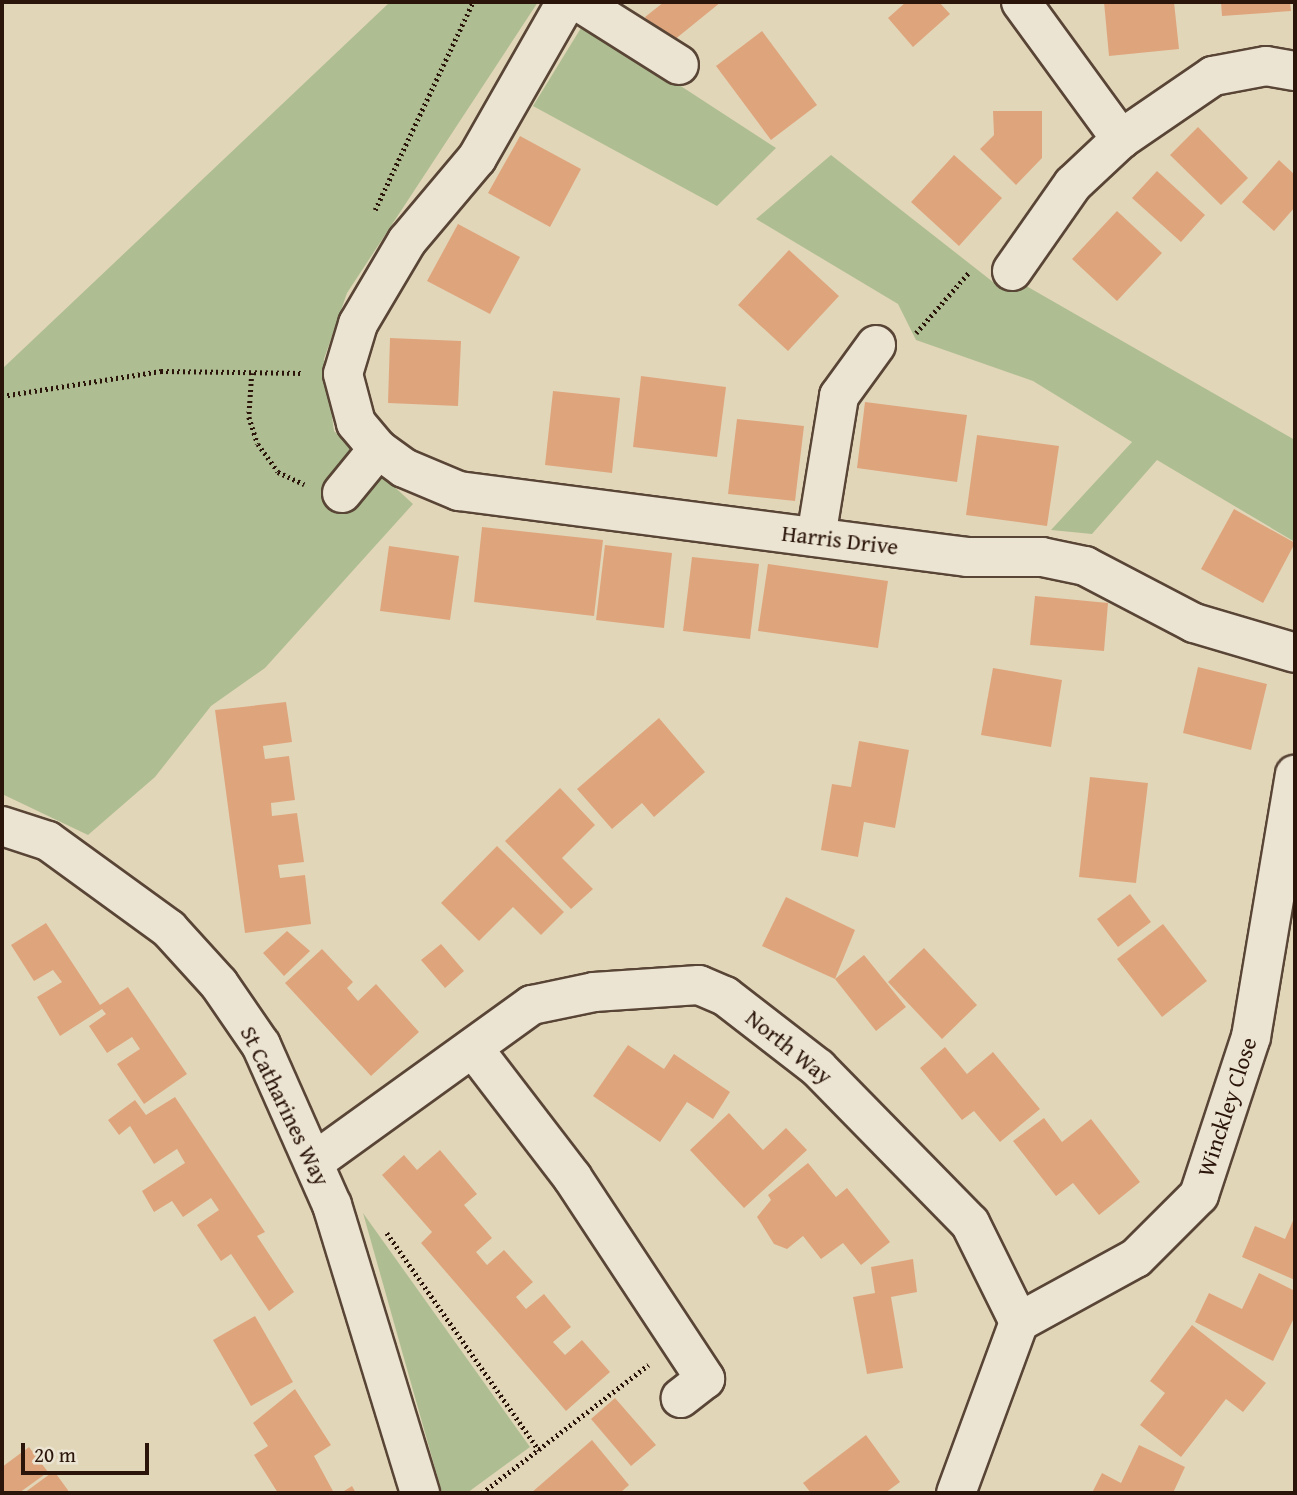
<!DOCTYPE html>
<style>
body{margin:0}
#map{position:relative;width:1297px;height:1495px;overflow:hidden;background:#e2d6b9;font-family:"Gentium Book Plus",serif}
div>[style]{position:absolute}
[style*='--x']{left:calc(var(--x)*1px);top:calc(var(--y)*1px);width:calc(var(--w)*1px);rotate:calc(var(--a)*1deg)}
.green>*{inset:0;background:#afbe92}
.building>*{inset:0;background:#dea57d}
.path>*{height:4.5px;margin-top:-2.25px;transform-origin:0;background:repeating-linear-gradient(90deg,#2b150b 0 2px,transparent 0 5.5px)}
.roads{filter:drop-shadow(2px 0 #594536) drop-shadow(-2px 0 #594536) drop-shadow(0 2px #594536) drop-shadow(0 -2px #594536)}
.minor>*{height:38px;margin:-19px;padding:0 19px;transform-origin:19px;border-radius:19px;background:#ece4d2}
span{translate:-50% -50%;white-space:nowrap;text-align:center;line-height:1.15;-webkit-text-stroke:5px #ece4d2;paint-order:stroke}
.street-label{font-size:23px;color:#2b150b}
.frame{position:absolute;inset:0;border:4px solid #2b150b;pointer-events:none}
.scale{position:absolute;left:21px;top:1443px;width:128px;height:32px;box-sizing:border-box;border:4px solid #2b150b;border-top:0;padding-left:9px;font-size:21px;line-height:24px;white-space:nowrap;color:#2b150b;-webkit-text-stroke:5px #ece4d2;paint-order:stroke}
</style>
<div id="map">
<div class="green">
<div style="clip-path:polygon(390px 2px,538px 2px,347px 293px,324px 359px,334px 431px,413px 504px,265px 668px,211px 706px,155px 777px,88px 835px,2px 794px,2px 369px)"></div>
<div style="clip-path:polygon(584px 23px,776px 148px,717px 206px,533px 106px)"></div>
<div style="clip-path:polygon(831px 155px,1002px 289px,1028px 287px,1295px 440px,1295px 542px,1157px 460px,1092px 534px,1051px 530px,1132px 442px,1033px 381px,916px 340px,898px 304px,756px 219px)"></div>
<div style="clip-path:polygon(363px 1213px,530px 1447px,467px 1493px,442px 1493px)"></div>
</div>
<div class="building">
<div style="clip-path:polygon(664px 2px,721px 2px,668px 45px,645px 17px)"></div>
<div style="clip-path:polygon(906px 2px,939px 2px,950px 14px,913px 47px,888px 18px)"></div>
<div style="clip-path:polygon(1104px 2px,1174px 2px,1179px 49px,1109px 56px)"></div>
<div style="clip-path:polygon(1221px 2px,1290px 2px,1291px 11px,1222px 16px)"></div>
<div style="clip-path:polygon(762px 31px,817px 105px,771px 140px,716px 66px)"></div>
<div style="clip-path:polygon(993px 111px,1042px 111px,1042px 158px,1016px 185px,980px 149px,994px 135px)"></div>
<div style="clip-path:polygon(1198px 127px,1248px 178px,1221px 205px,1170px 155px)"></div>
<div style="clip-path:polygon(520px 136px,581px 169px,550px 227px,488px 193px)"></div>
<div style="clip-path:polygon(954px 155px,1002px 198px,959px 246px,911px 202px)"></div>
<div style="clip-path:polygon(1279px 160px,1295px 175px,1295px 207px,1274px 231px,1242px 202px)"></div>
<div style="clip-path:polygon(1157px 171px,1205px 215px,1181px 242px,1132px 198px)"></div>
<div style="clip-path:polygon(1117px 211px,1162px 253px,1117px 301px,1072px 259px)"></div>
<div style="clip-path:polygon(458px 224px,520px 257px,490px 314px,427px 281px)"></div>
<div style="clip-path:polygon(789px 250px,839px 296px,788px 351px,738px 305px)"></div>
<div style="clip-path:polygon(390px 338px,461px 341px,458px 406px,388px 403px)"></div>
<div style="clip-path:polygon(641px 376px,726px 387px,717px 457px,633px 447px)"></div>
<div style="clip-path:polygon(553px 391px,620px 398px,612px 473px,545px 465px)"></div>
<div style="clip-path:polygon(865px 402px,967px 415px,957px 482px,857px 468px)"></div>
<div style="clip-path:polygon(737px 419px,804px 426px,795px 501px,728px 494px)"></div>
<div style="clip-path:polygon(977px 435px,1059px 446px,1047px 526px,966px 515px)"></div>
<div style="clip-path:polygon(1234px 509px,1295px 543px,1263px 603px,1201px 569px)"></div>
<div style="clip-path:polygon(482px 527px,603px 540px,594px 616px,474px 602px)"></div>
<div style="clip-path:polygon(605px 545px,672px 553px,664px 628px,596px 620px)"></div>
<div style="clip-path:polygon(389px 546px,459px 556px,450px 620px,380px 611px)"></div>
<div style="clip-path:polygon(692px 557px,759px 564px,750px 639px,683px 631px)"></div>
<div style="clip-path:polygon(768px 564px,888px 581px,878px 648px,758px 631px)"></div>
<div style="clip-path:polygon(1035px 596px,1108px 603px,1104px 651px,1030px 645px)"></div>
<div style="clip-path:polygon(1198px 667px,1267px 684px,1251px 750px,1183px 733px)"></div>
<div style="clip-path:polygon(993px 668px,1062px 680px,1051px 747px,981px 735px)"></div>
<div style="clip-path:polygon(286px 702px,292px 742px,263px 746px,265px 759px,289px 756px,295px 800px,271px 803px,272px 816px,297px 813px,304px 862px,278px 865px,280px 878px,305px 875px,311px 924px,245px 933px,215px 710px)"></div>
<div style="clip-path:polygon(659px 718px,705px 772px,654px 817px,642px 803px,612px 829px,577px 789px)"></div>
<div style="clip-path:polygon(859px 741px,909px 750px,895px 828px,864px 822px,858px 857px,821px 850px,832px 784px,851px 787px)"></div>
<div style="clip-path:polygon(1090px 777px,1148px 783px,1136px 883px,1079px 877px)"></div>
<div style="clip-path:polygon(560px 788px,595px 825px,562px 858px,593px 889px,571px 909px,505px 841px)"></div>
<div style="clip-path:polygon(497px 846px,564px 912px,541px 935px,513px 907px,479px 941px,441px 903px)"></div>
<div style="clip-path:polygon(1130px 894px,1151px 922px,1118px 947px,1097px 919px)"></div>
<div style="clip-path:polygon(786px 897px,855px 930px,835px 979px,762px 946px)"></div>
<div style="clip-path:polygon(46px 923px,100px 1005px,128px 987px,187px 1074px,144px 1104px,117px 1064px,140px 1049px,132px 1037px,107px 1053px,89px 1026px,106px 1014px,102px 1009px,60px 1036px,37px 997px,62px 982px,53px 970px,34px 981px,11px 945px)"></div>
<div style="clip-path:polygon(1163px 924px,1207px 981px,1162px 1017px,1117px 959px)"></div>
<div style="clip-path:polygon(287px 931px,310px 951px,284px 976px,263px 953px)"></div>
<div style="clip-path:polygon(441px 944px,464px 971px,445px 988px,421px 960px)"></div>
<div style="clip-path:polygon(924px 948px,977px 1005px,942px 1039px,888px 982px)"></div>
<div style="clip-path:polygon(322px 949px,353px 982px,347px 988px,358px 1001px,376px 984px,419px 1032px,371px 1076px,285px 983px)"></div>
<div style="clip-path:polygon(864px 955px,906px 1007px,876px 1031px,835px 979px)"></div>
<div style="clip-path:polygon(628px 1045px,664px 1069px,674px 1054px,730px 1092px,713px 1119px,687px 1102px,660px 1142px,593px 1096px)"></div>
<div style="clip-path:polygon(945px 1047px,967px 1074px,993px 1052px,1040px 1109px,1000px 1142px,974px 1111px,962px 1120px,920px 1068px)"></div>
<div style="clip-path:polygon(175px 1097px,265px 1232px,257px 1236px,294px 1292px,269px 1311px,231px 1254px,221px 1261px,197px 1225px,219px 1210px,211px 1198px,183px 1217px,172px 1201px,154px 1212px,142px 1191px,185px 1163px,177px 1149px,154px 1164px,130px 1126px,119px 1135px,108px 1120px,135px 1100px,146px 1115px)"></div>
<div style="clip-path:polygon(729px 1113px,763px 1150px,786px 1128px,807px 1150px,744px 1208px,690px 1150px)"></div>
<div style="clip-path:polygon(1044px 1118px,1062px 1142px,1091px 1119px,1140px 1182px,1099px 1215px,1073px 1183px,1056px 1196px,1013px 1141px)"></div>
<div style="clip-path:polygon(440px 1150px,477px 1194px,464px 1205px,492px 1238px,476px 1252px,487px 1265px,504px 1250px,533px 1282px,516px 1297px,526px 1309px,544px 1294px,571px 1327px,553px 1342px,565px 1355px,582px 1340px,610px 1372px,566px 1411px,421px 1243px,432px 1232px,382px 1175px,404px 1155px,417px 1170px)"></div>
<div style="clip-path:polygon(808px 1163px,836px 1197px,847px 1188px,890px 1242px,861px 1265px,843px 1243px,821px 1259px,803px 1236px,787px 1249px,774px 1244px,757px 1217px,771px 1200px,768px 1195px)"></div>
<div style="clip-path:polygon(1295px 1216px,1295px 1280px,1242px 1257px,1255px 1226px,1285px 1239px)"></div>
<div style="clip-path:polygon(913px 1259px,917px 1292px,891px 1297px,903px 1368px,867px 1374px,853px 1297px,875px 1293px,871px 1267px)"></div>
<div style="clip-path:polygon(1259px 1273px,1295px 1291px,1295px 1316px,1273px 1361px,1195px 1322px,1209px 1293px,1242px 1309px)"></div>
<div style="clip-path:polygon(255px 1316px,293px 1382px,251px 1406px,213px 1340px)"></div>
<div style="clip-path:polygon(1192px 1325px,1266px 1383px,1243px 1412px,1226px 1399px,1181px 1457px,1140px 1425px,1165px 1393px,1150px 1381px)"></div>
<div style="clip-path:polygon(295px 1389px,331px 1445px,314px 1456px,334px 1493px,278px 1493px,254px 1455px,268px 1446px,253px 1423px)"></div>
<div style="clip-path:polygon(615px 1398px,656px 1445px,631px 1466px,591px 1419px)"></div>
<div style="clip-path:polygon(866px 1435px,900px 1482px,885px 1493px,811px 1493px,803px 1483px)"></div>
<div style="clip-path:polygon(592px 1440px,629px 1485px,620px 1493px,531px 1493px)"></div>
<div style="clip-path:polygon(1139px 1445px,1185px 1467px,1173px 1493px,1092px 1493px,1102px 1473px,1121px 1483px)"></div>
<div style="clip-path:polygon(29px 1447px,48px 1472px,19px 1493px,2px 1493px,2px 1467px)"></div>
<div style="clip-path:polygon(54px 1471px,70px 1493px,24px 1493px)"></div>
<div style="clip-path:polygon(352px 1486px,356px 1493px,341px 1493px)"></div>
</div>
<div class="path">
<div style="--x:375;--y:210;--w:230;--a:-64.8"></div>
<div style="--x:916;--y:333;--w:82;--a:-48.9"></div>
<div style="--x:252;--y:373;--w:44;--a:93.9"></div>
<div style="--x:249;--y:417;--w:28;--a:72"></div>
<div style="--x:258;--y:444;--w:34;--a:54"></div>
<div style="--x:278;--y:472;--w:29;--a:25"></div>
<div style="--x:2;--y:396;--w:161;--a:-8.9"></div>
<div style="--x:161;--y:371;--w:141;--a:0.8"></div>
<div style="--x:387;--y:1233;--w:265;--a:55"></div>
<div style="--x:482;--y:1493;--w:210;--a:-37.6"></div>
</div>
<div class="roads">
<div class="minor">
<div style="--x:566;--y:2;--w:180;--a:119.7"></div>
<div style="--x:477;--y:158;--w:109;--a:130.1"></div>
<div style="--x:407;--y:241;--w:96;--a:120.6"></div>
<div style="--x:358;--y:324;--w:52;--a:106.7"></div>
<div style="--x:343;--y:374;--w:51;--a:75.1"></div>
<div style="--x:356;--y:423;--w:34;--a:50"></div>
<div style="--x:378;--y:449;--w:32;--a:36"></div>
<div style="--x:404;--y:468;--w:60;--a:22.7"></div>
<div style="--x:459;--y:491;--w:512;--a:7.4"></div>
<div style="--x:967;--y:557;--w:75;--a:0"></div>
<div style="--x:1042;--y:557;--w:44;--a:11.8"></div>
<div style="--x:1085;--y:566;--w:123;--a:27.6"></div>
<div style="--x:1194;--y:623;--w:105;--a:16.5"></div>
<div style="--x:579;--y:2;--w:118;--a:32.2"></div>
<div style="--x:1021;--y:2;--w:170;--a:53.9"></div>
<div style="--x:1012;--y:271;--w:106;--a:-55"></div>
<div style="--x:1073;--y:184;--w:66;--a:-43.2"></div>
<div style="--x:1121;--y:139;--w:112;--a:-34.4"></div>
<div style="--x:1213;--y:76;--w:54;--a:-10.7"></div>
<div style="--x:1266;--y:66;--w:29;--a:10"></div>
<div style="--x:342;--y:493;--w:57;--a:-50.7"></div>
<div style="--x:816;--y:537;--w:143;--a:-80.7"></div>
<div style="--x:839;--y:396;--w:63;--a:-54"></div>
<div style="--x:2;--y:826;--w:48;--a:18.1"></div>
<div style="--x:48;--y:841;--w:150;--a:36"></div>
<div style="--x:169;--y:929;--w:74;--a:47.7"></div>
<div style="--x:219;--y:984;--w:74;--a:55.5"></div>
<div style="--x:261;--y:1045;--w:175;--a:66.1"></div>
<div style="--x:332;--y:1205;--w:301;--a:73"></div>
<div style="--x:473;--y:1048;--w:163;--a:52.5"></div>
<div style="--x:572;--y:1177;--w:242;--a:56.6"></div>
<div style="--x:705;--y:1379;--w:31;--a:142"></div>
<div style="--x:314;--y:1162;--w:269;--a:-35.8"></div>
<div style="--x:532;--y:1005;--w:63;--a:-11.8"></div>
<div style="--x:594;--y:992;--w:105;--a:-3.8"></div>
<div style="--x:699;--y:985;--w:28;--a:23"></div>
<div style="--x:725;--y:996;--w:118;--a:37.7"></div>
<div style="--x:818;--y:1068;--w:217;--a:45.6"></div>
<div style="--x:970;--y:1223;--w:110;--a:63.7"></div>
<div style="--x:1019;--y:1322;--w:182;--a:110.2"></div>
<div style="--x:1019;--y:1322;--w:133;--a:-28.7"></div>
<div style="--x:1136;--y:1258;--w:89;--a:-45"></div>
<div style="--x:1199;--y:1195;--w:166;--a:-71.8"></div>
<div style="--x:1251;--y:1037;--w:266;--a:-80.5"></div>
</div>
</div>
<div class="street-label">
<span style="left:840px;top:540px;rotate:7deg">Harris Drive</span>
<span style="left:789px;top:1047px;rotate:39deg">North Way</span>
<span style="left:285px;top:1106px;rotate:64deg">St Catharines Way</span>
<span style="left:1227px;top:1107px;rotate:-72deg">Winckley Close</span>
</div>
<div class="frame"></div>
<div class="scale">20 m</div>
</div>
